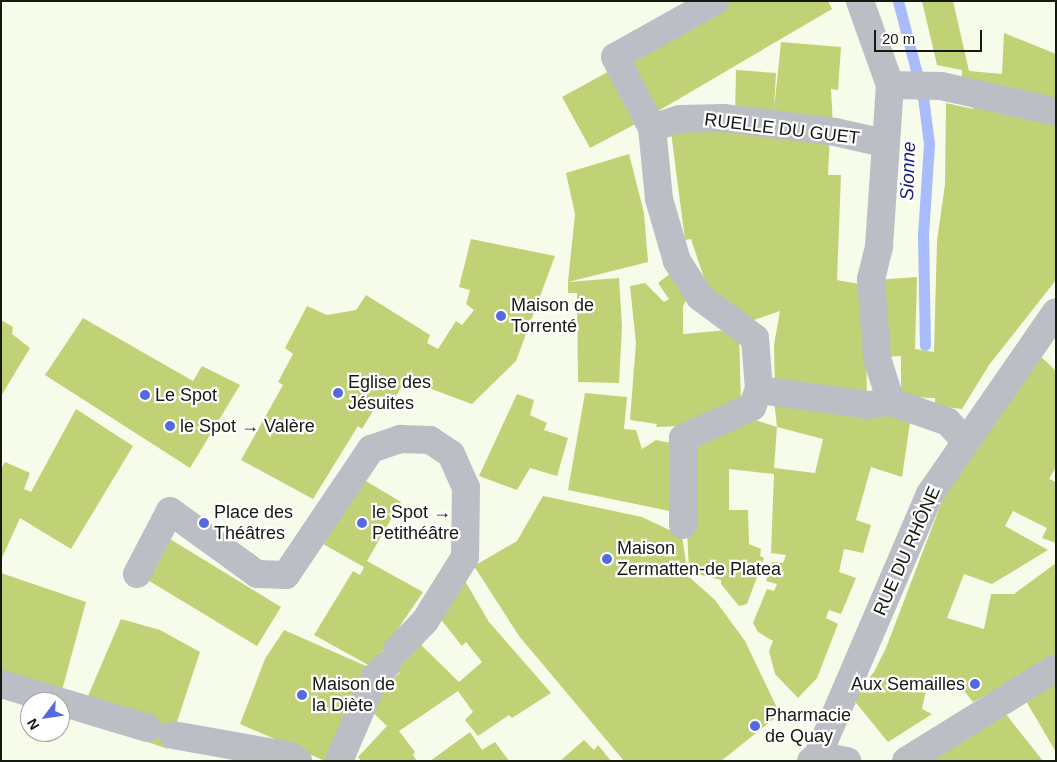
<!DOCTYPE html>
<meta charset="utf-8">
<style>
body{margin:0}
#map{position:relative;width:1057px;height:762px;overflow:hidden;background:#f7fbea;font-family:Arial,sans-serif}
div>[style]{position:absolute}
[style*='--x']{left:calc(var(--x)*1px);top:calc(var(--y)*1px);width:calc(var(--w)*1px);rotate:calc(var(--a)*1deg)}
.stream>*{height:11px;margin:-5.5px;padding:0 5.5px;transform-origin:5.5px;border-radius:5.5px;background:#a8bbfb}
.building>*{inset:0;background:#c1d276}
.pedestrian>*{height:28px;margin:-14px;padding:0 14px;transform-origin:14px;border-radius:14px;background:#bbbec5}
.dots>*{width:14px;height:14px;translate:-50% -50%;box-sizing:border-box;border:2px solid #fff;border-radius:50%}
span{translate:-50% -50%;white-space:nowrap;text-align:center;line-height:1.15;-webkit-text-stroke:4.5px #fff;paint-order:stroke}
.street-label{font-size:18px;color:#161812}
.poi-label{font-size:18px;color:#161812}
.left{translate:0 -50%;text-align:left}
.right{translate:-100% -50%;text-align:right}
.water-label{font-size:19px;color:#1a1e77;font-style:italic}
.frame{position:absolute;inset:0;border:2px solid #161812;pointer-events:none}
.north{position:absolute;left:20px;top:692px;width:50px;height:50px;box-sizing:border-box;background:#fff;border:1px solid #a2a3a0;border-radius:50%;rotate:239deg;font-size:14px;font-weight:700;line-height:20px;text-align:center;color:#161812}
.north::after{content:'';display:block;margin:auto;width:18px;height:22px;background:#546ae0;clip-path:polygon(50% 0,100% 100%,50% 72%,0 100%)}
.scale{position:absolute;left:874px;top:30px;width:108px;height:22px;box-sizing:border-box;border:2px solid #161812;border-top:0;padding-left:6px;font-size:15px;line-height:18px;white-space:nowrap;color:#161812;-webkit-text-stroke:4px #fff;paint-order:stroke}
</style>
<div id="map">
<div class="stream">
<div style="--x:898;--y:1;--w:99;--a:75.4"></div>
<div style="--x:923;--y:97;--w:47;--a:82.7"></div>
<div style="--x:929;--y:144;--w:90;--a:93.8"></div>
<div style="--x:923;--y:234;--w:111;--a:89"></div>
</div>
<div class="building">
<div style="clip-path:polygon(724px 1px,828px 1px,832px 9px,653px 114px,623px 58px)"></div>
<div style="clip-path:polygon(922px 1px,953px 1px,969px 71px,1002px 74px,1004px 33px,1056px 54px,1056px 98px,962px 82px,962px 70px,937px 65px)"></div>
<div style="clip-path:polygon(781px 42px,841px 47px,838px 90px,831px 89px,833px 126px,735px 115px,736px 70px,776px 73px,774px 110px)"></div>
<div style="clip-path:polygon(615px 68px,643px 120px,590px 148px,562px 97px)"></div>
<div style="clip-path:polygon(946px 103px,973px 109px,974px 104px,1056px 124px,1056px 280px,989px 365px,962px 409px,935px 406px,935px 398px,901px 397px,901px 356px,884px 357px,875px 280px,917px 277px,915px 349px,934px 352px,937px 241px,945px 184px)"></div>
<div style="clip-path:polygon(725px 128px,830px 134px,828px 175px,841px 175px,837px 280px,865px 285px,867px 400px,775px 386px,774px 345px,780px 311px,742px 324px,710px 296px,691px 239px,685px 240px,671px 132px)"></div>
<div style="clip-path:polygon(629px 154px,644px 213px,648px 262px,568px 282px,619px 278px,622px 326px,619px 383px,578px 382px,577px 293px,568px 293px,568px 282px,575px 214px,566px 173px)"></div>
<div style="clip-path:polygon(471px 239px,555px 256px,516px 361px,472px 404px,426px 387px,410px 377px,412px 369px,390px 406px,379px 401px,362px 429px,358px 426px,313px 499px,241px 460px,283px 385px,278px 382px,293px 354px,285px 348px,307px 306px,327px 315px,356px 310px,366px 295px,430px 335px,427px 343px,438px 349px,456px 321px,462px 325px,474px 310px,466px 304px,470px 290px,459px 287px)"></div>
<div style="clip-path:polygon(671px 273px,687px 299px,683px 306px,683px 334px,739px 329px,741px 407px,707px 425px,656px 427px,657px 424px,630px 420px,636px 343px,630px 286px,645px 283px,664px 302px,669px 299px,658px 283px)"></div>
<div style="clip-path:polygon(83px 318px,193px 381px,202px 366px,240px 385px,190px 468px,45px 375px)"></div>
<div style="clip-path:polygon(1px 320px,13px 327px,12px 334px,30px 348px,1px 396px)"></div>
<div style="clip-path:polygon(1035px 351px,1056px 371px,1056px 467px,1049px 479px,1056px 482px,1056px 543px,1042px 538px,1047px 528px,1013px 511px,1005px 526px,1048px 550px,992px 584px,964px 574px,947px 618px,984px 629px,991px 594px,1014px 594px,1056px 563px,1056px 658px,973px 702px,961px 687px,928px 680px,922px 709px,932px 714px,888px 742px,852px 698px,874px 672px,886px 648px,944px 496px)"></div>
<div style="clip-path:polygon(585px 393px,627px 397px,624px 429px,636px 430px,642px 449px,656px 440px,680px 445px,679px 513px,568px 490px)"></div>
<div style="clip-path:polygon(517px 394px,534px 400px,530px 415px,547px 423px,544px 430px,568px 438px,557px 476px,530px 468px,517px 490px,479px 476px)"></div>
<div style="clip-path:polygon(774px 400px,911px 416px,902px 477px,871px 467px,856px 520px,871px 525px,863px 553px,844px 549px,839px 572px,856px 578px,841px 614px,829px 610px,826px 618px,838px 624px,817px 678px,798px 698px,775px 674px,769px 651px,773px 641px,758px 632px,753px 623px,767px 589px,774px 591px,777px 584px,766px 581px,772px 562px,783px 563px,786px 555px,771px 553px,774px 474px,729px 469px,729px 510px,748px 510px,749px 544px,761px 549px,760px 556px,764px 558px,747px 604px,739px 606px,721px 584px,721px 580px,689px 572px,687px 529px,692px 441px,749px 418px,777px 427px,774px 468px,815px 473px,823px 439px,777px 427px)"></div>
<div style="clip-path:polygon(76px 409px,133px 446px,71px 549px,20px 518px,1px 560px,1px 469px,5px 462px,30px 473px,24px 489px,31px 492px)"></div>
<div style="clip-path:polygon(361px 478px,401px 502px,367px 561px,423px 592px,372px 667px,314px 635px,353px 571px,360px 575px,364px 567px,323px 544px)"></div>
<div style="clip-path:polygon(543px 496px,642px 517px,682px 536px,688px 576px,715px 600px,745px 641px,780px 714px,721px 761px,624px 761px,519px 636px,474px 566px,517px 541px)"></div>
<div style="clip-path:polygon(170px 539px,281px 607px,257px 646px,146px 579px)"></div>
<div style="clip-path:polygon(1px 573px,86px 602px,61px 694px,1px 675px)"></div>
<div style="clip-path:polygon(465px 581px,489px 622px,551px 693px,512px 718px,509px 715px,478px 736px,465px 720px,473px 712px,458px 691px,399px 731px,415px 752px,413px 755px,417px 761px,361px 761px,358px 757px,387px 726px,364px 704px,400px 673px,396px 668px,417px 641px,459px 682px,482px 662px,466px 642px,462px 646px,435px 612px)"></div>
<div style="clip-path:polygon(121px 619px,160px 630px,200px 652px,168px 749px,142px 740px,88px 696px)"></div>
<div style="clip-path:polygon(284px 630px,366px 666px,325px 761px,240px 724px,265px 659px)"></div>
<div style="clip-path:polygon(1056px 675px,1056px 752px,1023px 696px)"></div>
<div style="clip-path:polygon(1001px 708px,1043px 761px,925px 761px)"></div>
<div style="clip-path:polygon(470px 732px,482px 750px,495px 742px,509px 761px,430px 761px)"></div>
<div style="clip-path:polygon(584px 740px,594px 750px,598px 745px,611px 761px,560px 761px)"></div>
</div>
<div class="pedestrian">
<div style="--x:890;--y:85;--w:51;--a:1.1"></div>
<div style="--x:941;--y:86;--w:118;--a:12.7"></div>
<div style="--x:652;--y:128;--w:80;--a:-117.5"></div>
<div style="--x:615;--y:57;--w:115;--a:-29.2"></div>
<div style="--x:759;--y:390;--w:111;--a:7.8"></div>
<div style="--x:869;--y:405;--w:22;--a:-8"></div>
<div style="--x:891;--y:402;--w:46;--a:-107.7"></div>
<div style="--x:877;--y:358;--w:79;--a:-94.3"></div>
<div style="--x:871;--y:279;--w:34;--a:-76"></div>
<div style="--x:879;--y:246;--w:161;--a:-86.1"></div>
<div style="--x:890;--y:85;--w:89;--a:-109.7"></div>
<div style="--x:891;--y:402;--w:60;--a:19.3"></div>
<div style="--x:948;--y:422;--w:27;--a:48"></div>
<div style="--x:683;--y:525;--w:87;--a:-90"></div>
<div style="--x:683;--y:438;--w:76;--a:-24.2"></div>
<div style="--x:752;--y:407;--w:18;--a:-68"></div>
<div style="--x:759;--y:390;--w:52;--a:-94.4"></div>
<div style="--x:755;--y:338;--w:69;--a:-143.3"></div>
<div style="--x:700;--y:297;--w:43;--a:-122.6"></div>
<div style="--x:677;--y:261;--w:65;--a:-106.2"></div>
<div style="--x:659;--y:199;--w:71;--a:-95.6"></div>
<div style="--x:652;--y:128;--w:29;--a:-18"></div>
<div style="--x:680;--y:119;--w:43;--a:-1.3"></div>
<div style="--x:723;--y:118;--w:113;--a:7.1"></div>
<div style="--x:835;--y:132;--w:50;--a:12.7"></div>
<div style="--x:137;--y:574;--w:71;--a:-62.4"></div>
<div style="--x:170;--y:511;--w:107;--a:35.9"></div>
<div style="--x:257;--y:574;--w:29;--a:2"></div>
<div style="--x:286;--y:575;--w:152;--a:-56"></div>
<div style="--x:371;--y:449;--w:31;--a:-19"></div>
<div style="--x:400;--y:439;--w:30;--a:2"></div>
<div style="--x:430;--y:440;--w:25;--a:34"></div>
<div style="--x:451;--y:454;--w:36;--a:66"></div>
<div style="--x:466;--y:487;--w:70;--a:90.8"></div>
<div style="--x:465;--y:557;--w:75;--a:122"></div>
<div style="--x:425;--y:621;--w:40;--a:134"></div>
<div style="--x:1;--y:684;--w:153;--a:16.7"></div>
<div style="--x:173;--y:735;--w:120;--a:10.1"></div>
<div style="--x:291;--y:756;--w:9;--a:36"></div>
<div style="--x:818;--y:755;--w:30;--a:12"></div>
<div style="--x:339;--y:761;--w:91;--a:-66.8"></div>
<div style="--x:375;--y:677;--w:17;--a:-45"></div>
<div style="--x:811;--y:761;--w:9;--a:-41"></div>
<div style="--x:818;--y:755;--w:284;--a:-66.8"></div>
<div style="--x:930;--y:494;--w:221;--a:-55.3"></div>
<div style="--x:906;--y:761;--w:176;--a:-31.8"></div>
</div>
<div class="dots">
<div style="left:501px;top:316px;background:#546ae0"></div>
<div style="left:338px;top:393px;background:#546ae0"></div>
<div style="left:145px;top:395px;background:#546ae0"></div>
<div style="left:170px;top:426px;background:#546ae0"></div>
<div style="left:204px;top:523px;background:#546ae0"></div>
<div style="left:362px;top:523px;background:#546ae0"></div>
<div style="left:607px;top:559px;background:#546ae0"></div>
<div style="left:975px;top:684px;background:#546ae0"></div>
<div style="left:302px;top:695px;background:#546ae0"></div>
<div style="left:755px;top:726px;background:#546ae0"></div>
</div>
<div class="street-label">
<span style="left:782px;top:129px;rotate:7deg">RUELLE DU GUET</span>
<span style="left:907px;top:551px;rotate:-66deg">RUE DU RHÔNE</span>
</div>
<div class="poi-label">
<span class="left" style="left:511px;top:316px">Maison de<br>Torrenté</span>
<span class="left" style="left:348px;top:393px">Eglise des<br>Jésuites</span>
<span class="left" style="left:155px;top:395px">Le Spot</span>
<span class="left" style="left:180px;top:426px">le Spot → Valère</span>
<span class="left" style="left:214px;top:523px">Place des<br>Théâtres</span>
<span class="left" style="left:372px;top:523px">le Spot →<br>Petithéâtre</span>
<span class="left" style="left:617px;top:559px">Maison<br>Zermatten-de Platea</span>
<span class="right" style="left:965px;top:684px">Aux Semailles</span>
<span class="left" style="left:312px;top:695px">Maison de<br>la Diète</span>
<span class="left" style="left:765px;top:726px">Pharmacie<br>de Quay</span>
</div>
<div class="water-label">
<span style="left:908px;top:171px;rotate:-88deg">Sionne</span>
</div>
<div class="frame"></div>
<div class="north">N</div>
<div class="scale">20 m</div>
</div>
